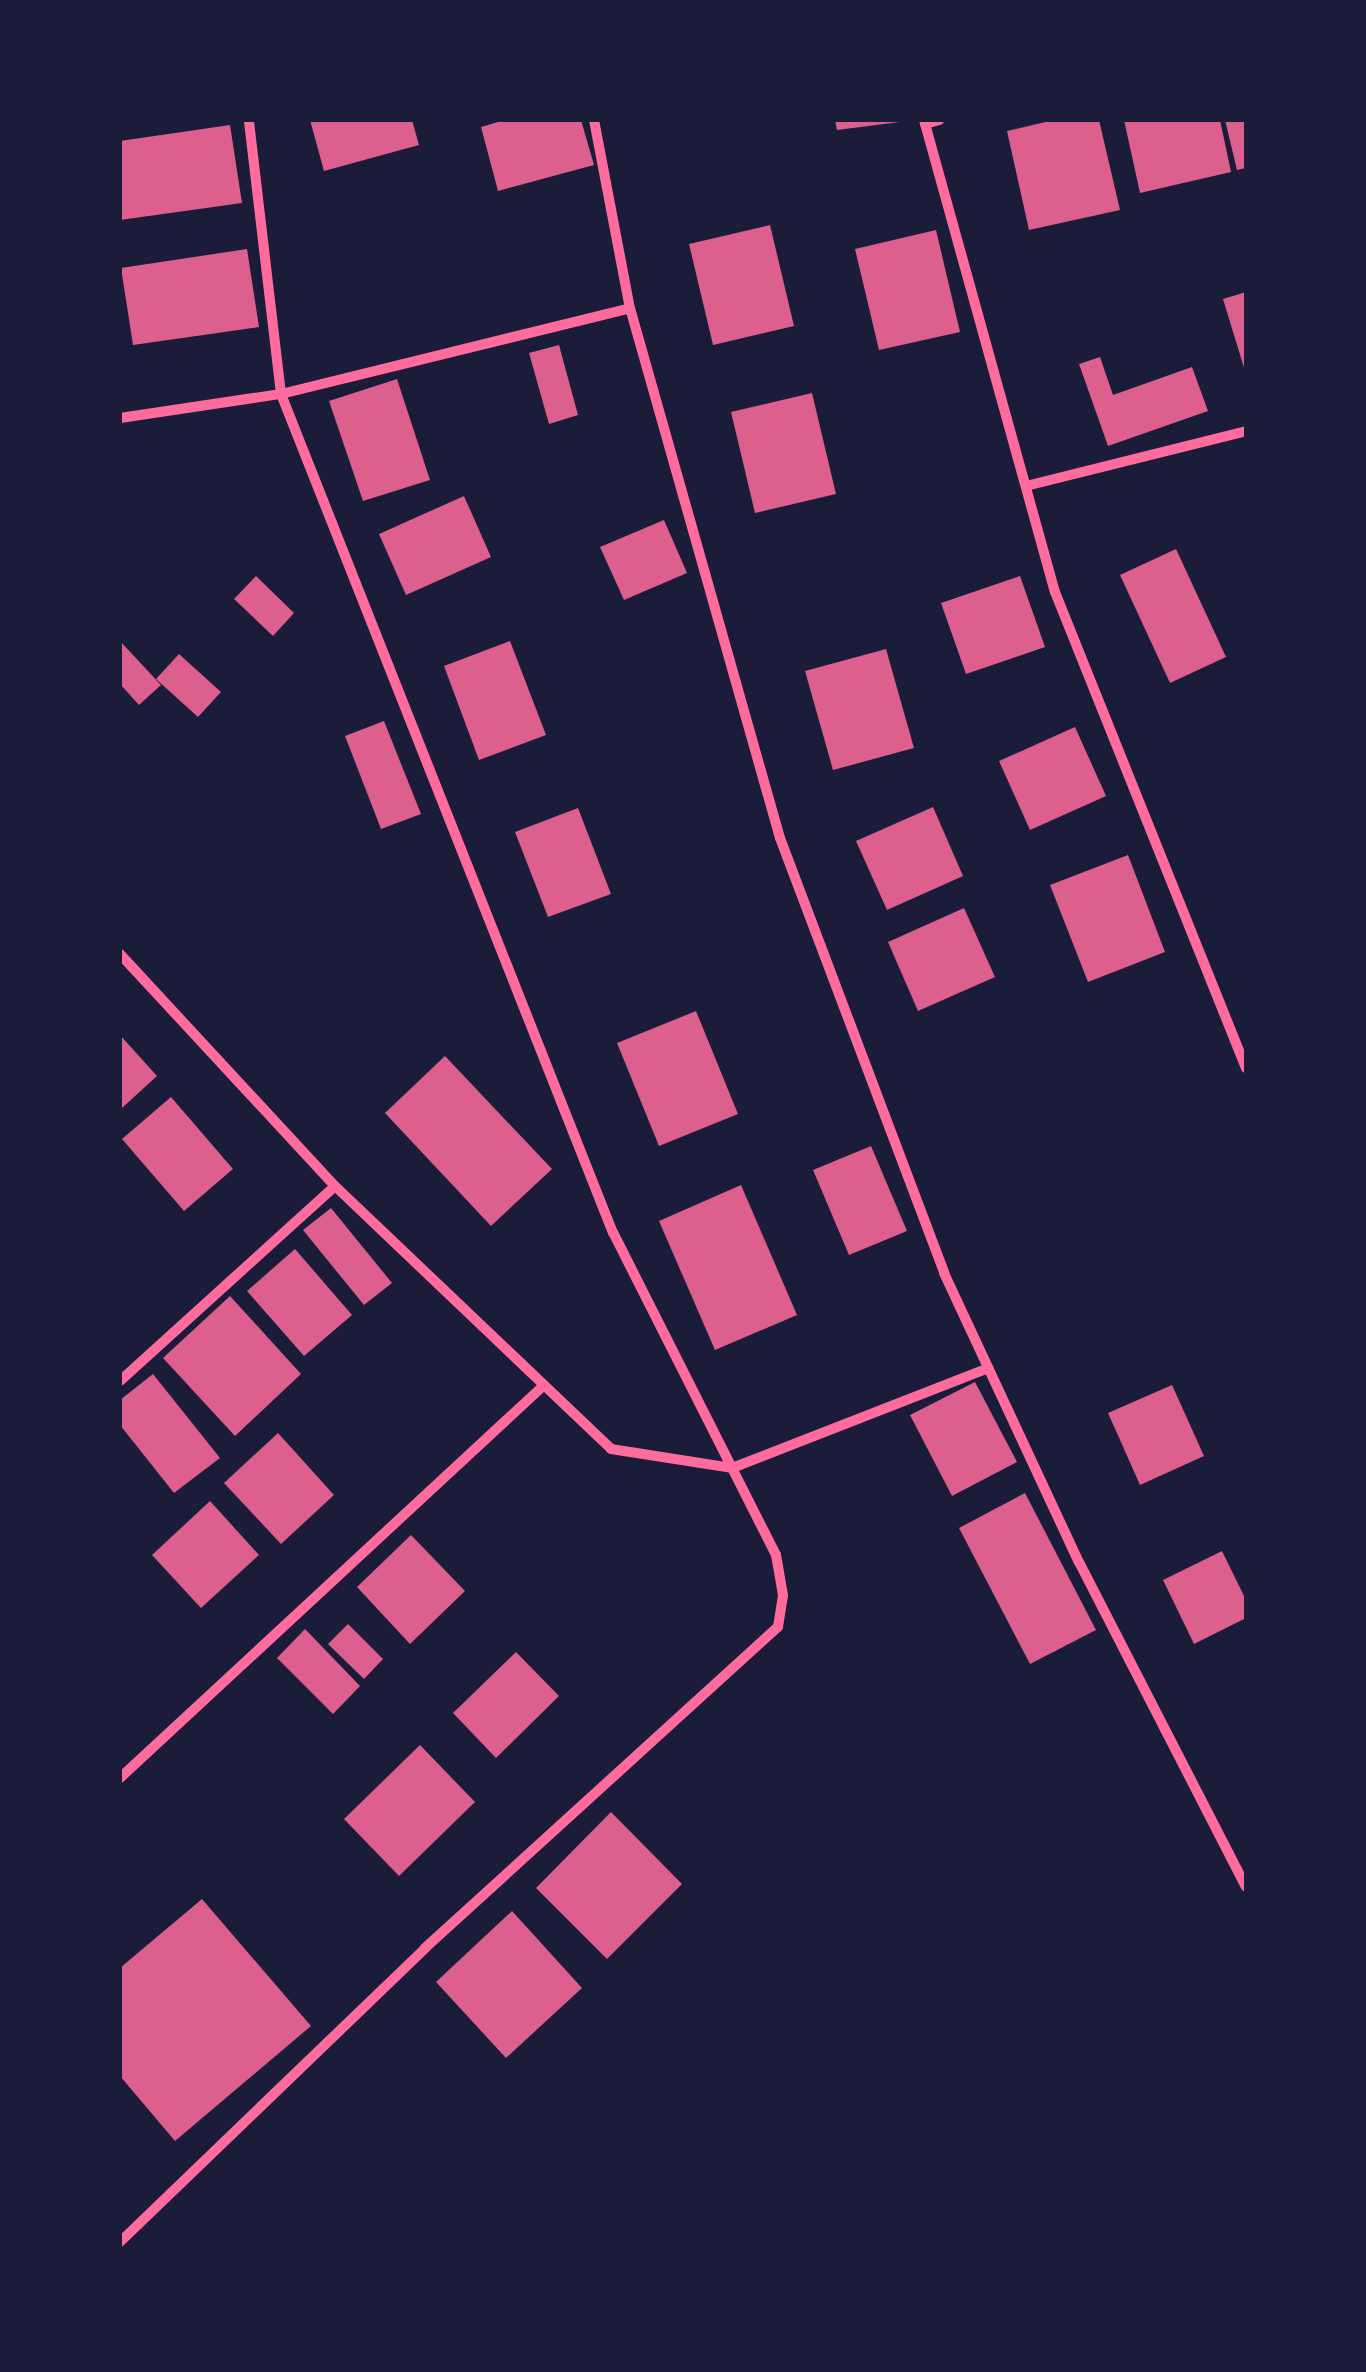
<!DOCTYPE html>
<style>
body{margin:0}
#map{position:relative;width:1366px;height:2372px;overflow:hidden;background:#1b1b3a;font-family:"Archivo Narrow",sans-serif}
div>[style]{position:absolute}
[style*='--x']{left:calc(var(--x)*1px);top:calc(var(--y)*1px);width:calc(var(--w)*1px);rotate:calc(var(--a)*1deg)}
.building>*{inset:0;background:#dd5f8e}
.minor>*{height:10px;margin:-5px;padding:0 5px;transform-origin:5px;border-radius:5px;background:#ff6b9d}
span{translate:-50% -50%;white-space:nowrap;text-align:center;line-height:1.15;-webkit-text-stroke:10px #1b1b3a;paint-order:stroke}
.frame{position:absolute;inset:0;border:122px solid #1b1b3a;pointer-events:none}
</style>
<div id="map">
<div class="building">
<div style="clip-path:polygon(310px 120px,412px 120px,419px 145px,324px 171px)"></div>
<div style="clip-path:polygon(505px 120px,581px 120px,594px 165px,498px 191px,481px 127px)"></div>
<div style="clip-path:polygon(835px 120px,900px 120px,900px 122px,837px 130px)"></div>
<div style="clip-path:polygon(1054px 120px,1099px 120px,1120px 210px,1029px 230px,1007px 131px)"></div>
<div style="clip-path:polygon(1124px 120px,1220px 120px,1231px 172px,1140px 193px)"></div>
<div style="clip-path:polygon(1225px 120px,1246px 120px,1246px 168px,1237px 170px)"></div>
<div style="clip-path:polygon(230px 125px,242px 203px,120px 220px,120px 141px)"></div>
<div style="clip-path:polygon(770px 225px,794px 326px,713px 345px,689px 244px)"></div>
<div style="clip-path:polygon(936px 230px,960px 332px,879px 350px,855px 249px)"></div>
<div style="clip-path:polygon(247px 249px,259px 327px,133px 345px,121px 268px)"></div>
<div style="clip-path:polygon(1246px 292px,1246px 371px,1245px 371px,1223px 299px)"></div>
<div style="clip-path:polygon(559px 345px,578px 415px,549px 424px,529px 353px)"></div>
<div style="clip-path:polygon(1100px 357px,1113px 395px,1192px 367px,1208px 411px,1108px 446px,1079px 364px)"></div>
<div style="clip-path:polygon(397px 379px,430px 480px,363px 501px,329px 401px)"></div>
<div style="clip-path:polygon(812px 393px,836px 494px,755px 513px,731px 412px)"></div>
<div style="clip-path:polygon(464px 496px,491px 557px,406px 595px,379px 534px)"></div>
<div style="clip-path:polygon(664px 520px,687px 573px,624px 600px,600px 547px)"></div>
<div style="clip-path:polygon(1176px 549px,1226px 657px,1170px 683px,1120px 575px)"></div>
<div style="clip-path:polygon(256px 576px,294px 613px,273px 636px,234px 599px)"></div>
<div style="clip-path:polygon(1020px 576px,1045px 647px,966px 674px,941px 603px)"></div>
<div style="clip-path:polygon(120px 641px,161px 685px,139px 705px,120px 684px)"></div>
<div style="clip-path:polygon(510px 641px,546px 735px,479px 760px,444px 666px)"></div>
<div style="clip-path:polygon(886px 649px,914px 748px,833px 770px,805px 671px)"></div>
<div style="clip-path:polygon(179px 654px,221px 692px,198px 717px,156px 679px)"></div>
<div style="clip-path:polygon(384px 721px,421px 814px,381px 829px,345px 736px)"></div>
<div style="clip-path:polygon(1075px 727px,1106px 796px,1030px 830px,999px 761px)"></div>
<div style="clip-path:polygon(933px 807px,963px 876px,887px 910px,856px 841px)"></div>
<div style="clip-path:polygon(578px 808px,611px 894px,548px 917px,515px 832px)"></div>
<div style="clip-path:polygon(1128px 855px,1165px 952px,1088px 982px,1050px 885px)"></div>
<div style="clip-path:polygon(964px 908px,995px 977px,918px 1011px,888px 942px)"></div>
<div style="clip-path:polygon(696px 1011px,738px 1114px,659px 1146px,617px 1043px)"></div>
<div style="clip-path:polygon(120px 1035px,157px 1076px,122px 1108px,120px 1106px)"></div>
<div style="clip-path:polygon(445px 1056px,552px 1169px,491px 1226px,385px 1113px)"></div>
<div style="clip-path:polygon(171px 1097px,233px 1169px,184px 1211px,122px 1139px)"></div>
<div style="clip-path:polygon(871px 1146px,907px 1231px,849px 1255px,813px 1170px)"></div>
<div style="clip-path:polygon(741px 1185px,797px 1315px,715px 1350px,659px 1221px)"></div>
<div style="clip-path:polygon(331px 1208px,392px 1283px,364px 1305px,303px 1230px)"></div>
<div style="clip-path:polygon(295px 1249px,352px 1315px,304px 1356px,247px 1291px)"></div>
<div style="clip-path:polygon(230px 1296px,301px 1374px,235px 1436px,163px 1358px)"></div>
<div style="clip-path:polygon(153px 1374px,220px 1458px,174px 1493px,120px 1425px,120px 1400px)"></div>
<div style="clip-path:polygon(975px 1382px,1017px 1462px,952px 1496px,910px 1415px)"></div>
<div style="clip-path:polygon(1172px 1385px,1204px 1456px,1140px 1485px,1108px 1413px)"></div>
<div style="clip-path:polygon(278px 1433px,334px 1495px,281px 1544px,224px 1483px)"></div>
<div style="clip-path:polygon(1025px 1493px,1096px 1630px,1030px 1664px,959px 1528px)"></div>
<div style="clip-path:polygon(210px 1501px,259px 1555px,201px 1608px,152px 1555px)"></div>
<div style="clip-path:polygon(411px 1535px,465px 1591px,410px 1644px,357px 1587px)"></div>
<div style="clip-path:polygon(1222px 1551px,1246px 1600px,1246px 1618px,1194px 1644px,1163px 1580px)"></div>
<div style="clip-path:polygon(348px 1624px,383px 1659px,364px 1679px,328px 1644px)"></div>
<div style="clip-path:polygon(305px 1629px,360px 1686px,333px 1714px,277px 1658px)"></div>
<div style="clip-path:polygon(516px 1652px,559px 1696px,496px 1758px,453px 1713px)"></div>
<div style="clip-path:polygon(420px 1745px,475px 1802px,399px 1876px,344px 1819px)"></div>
<div style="clip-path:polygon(611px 1812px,682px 1884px,607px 1959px,536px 1888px)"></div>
<div style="clip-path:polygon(202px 1899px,311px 2026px,175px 2141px,120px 2076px,120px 1968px)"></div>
<div style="clip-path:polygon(512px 1911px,582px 1988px,506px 2058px,436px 1982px)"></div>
</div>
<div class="minor">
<div style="--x:594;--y:120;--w:191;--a:79.2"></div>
<div style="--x:630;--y:308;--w:551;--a:74.2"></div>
<div style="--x:780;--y:838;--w:465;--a:69.3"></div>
<div style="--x:944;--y:1273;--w:319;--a:65"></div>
<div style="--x:1079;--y:1562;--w:365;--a:62.8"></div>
<div style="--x:924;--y:120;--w:490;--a:74.5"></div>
<div style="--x:1055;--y:592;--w:513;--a:68.14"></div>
<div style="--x:925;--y:124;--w:15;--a:-16"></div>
<div style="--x:120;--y:418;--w:163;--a:-8.5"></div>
<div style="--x:281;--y:394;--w:359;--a:-13.8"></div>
<div style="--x:1026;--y:486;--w:227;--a:-14"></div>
<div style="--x:120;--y:954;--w:316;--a:47.2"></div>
<div style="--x:335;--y:1186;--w:381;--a:43.6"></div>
<div style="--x:611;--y:1449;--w:122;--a:8.9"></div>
<div style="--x:732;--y:1468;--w:275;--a:-21.3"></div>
<div style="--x:120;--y:1381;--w:290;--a:-42.2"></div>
<div style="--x:120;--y:1778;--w:577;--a:-42.82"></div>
<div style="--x:120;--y:2242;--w:424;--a:-43.9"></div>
<div style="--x:425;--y:1948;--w:477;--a:-42.3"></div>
<div style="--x:778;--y:1627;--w:32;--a:-81"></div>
<div style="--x:783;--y:1595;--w:41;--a:-99.9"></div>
<div style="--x:776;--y:1555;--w:361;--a:-116.8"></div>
<div style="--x:613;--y:1233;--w:902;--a:-111.59"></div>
<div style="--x:281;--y:394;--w:276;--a:-96.7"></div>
</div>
<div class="frame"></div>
</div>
